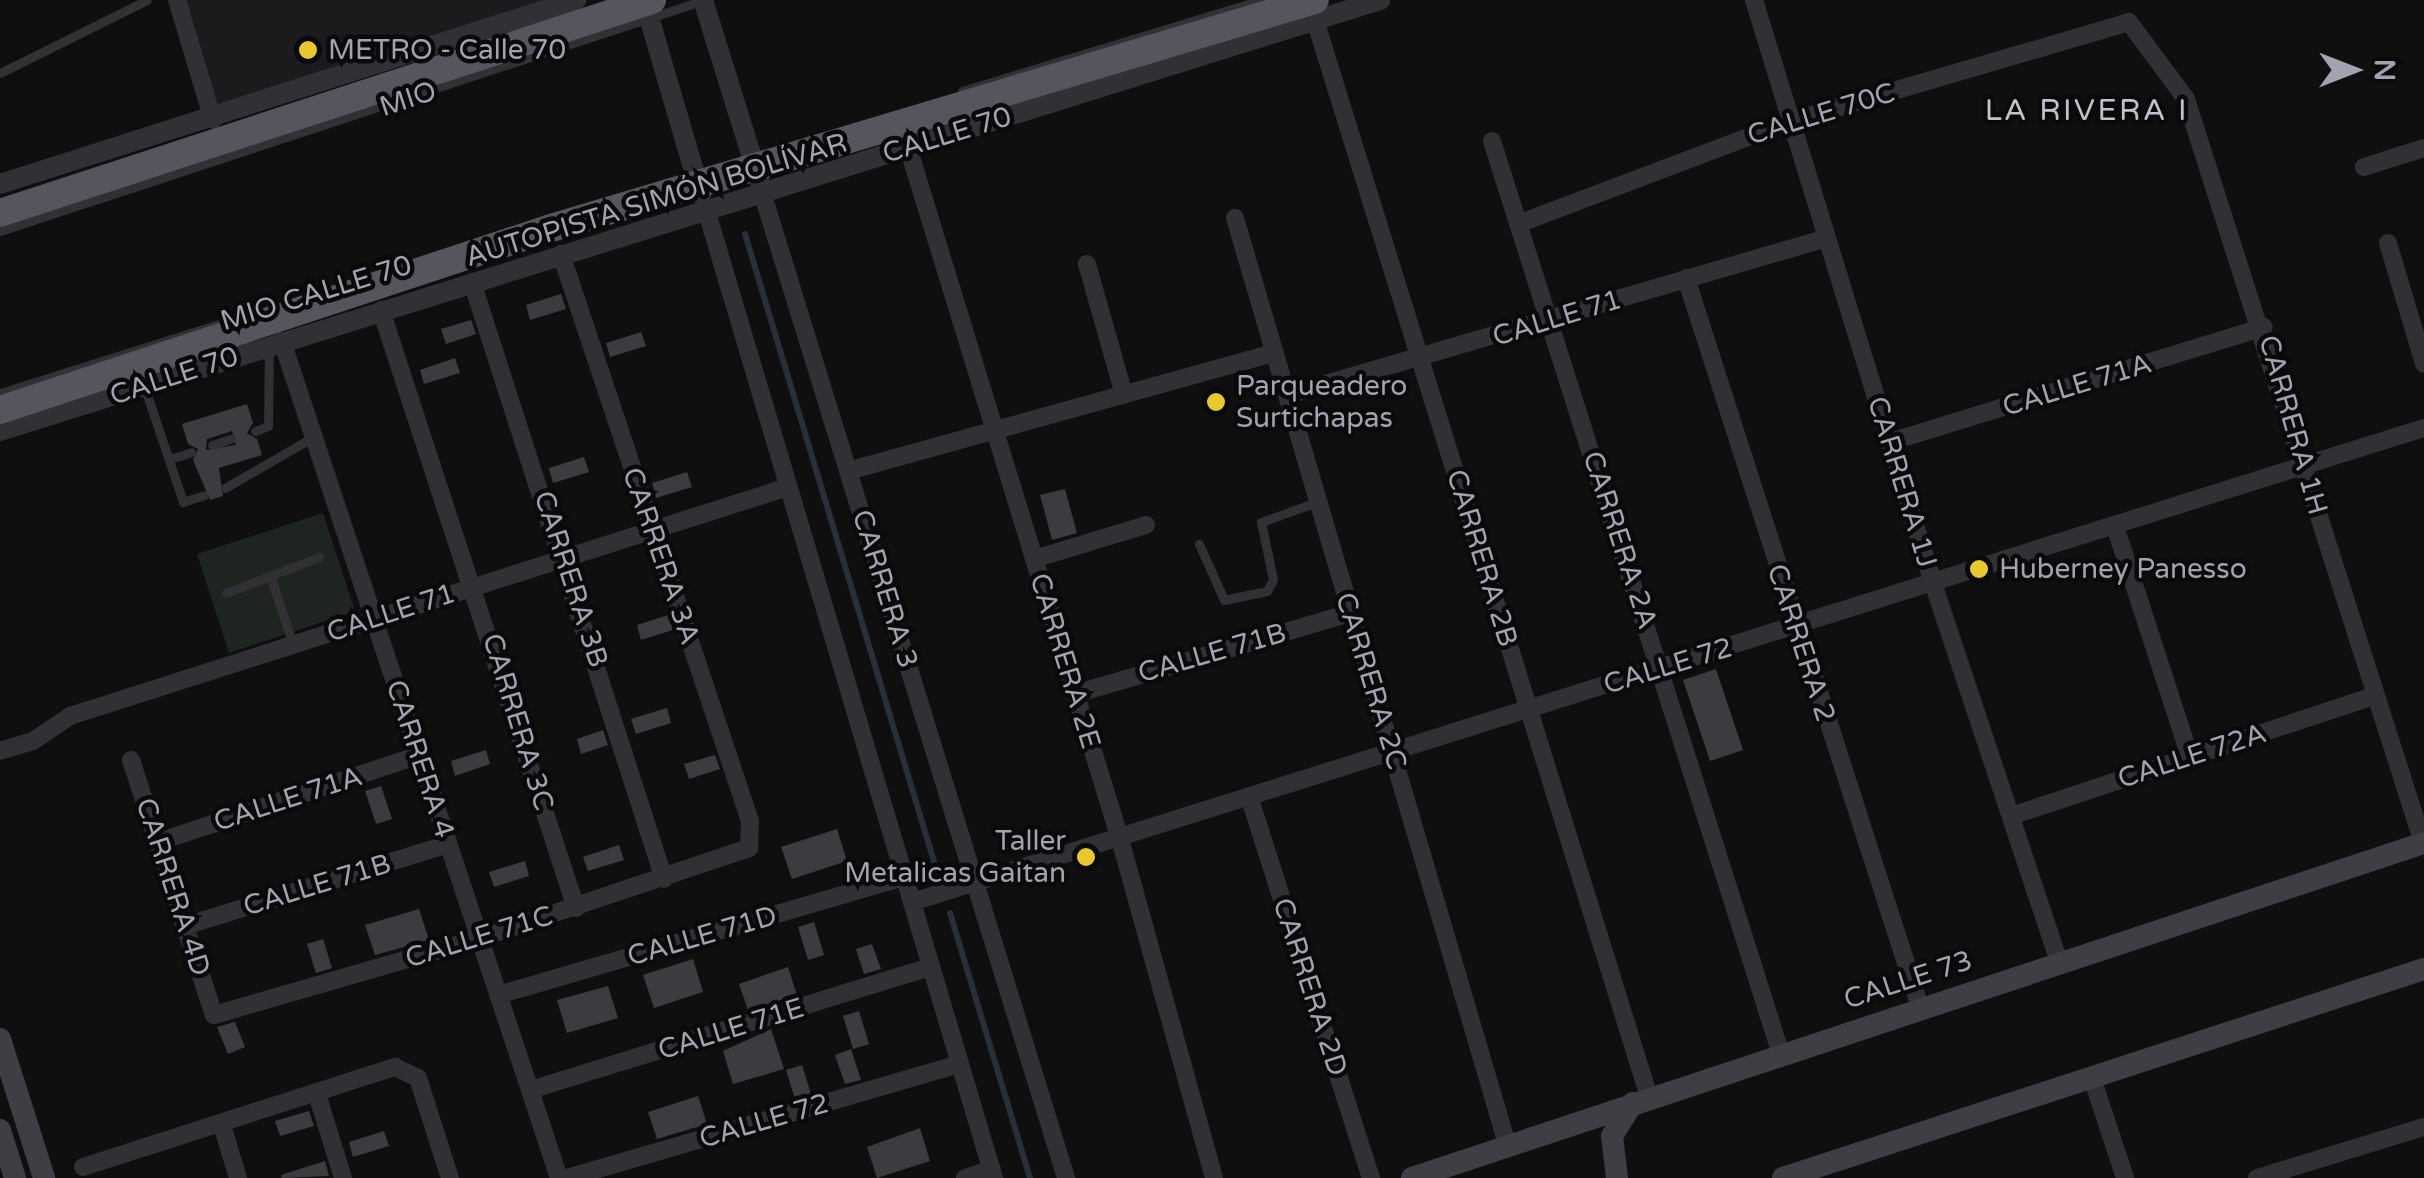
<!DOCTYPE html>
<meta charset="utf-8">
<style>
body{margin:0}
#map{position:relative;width:2424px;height:1178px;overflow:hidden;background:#0f0f10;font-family:"Varela Round",sans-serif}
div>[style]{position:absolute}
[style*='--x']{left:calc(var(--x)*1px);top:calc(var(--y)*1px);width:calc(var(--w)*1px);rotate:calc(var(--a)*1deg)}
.built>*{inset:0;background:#1b1b1d}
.green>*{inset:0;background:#1e241f}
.stream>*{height:6px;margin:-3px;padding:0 3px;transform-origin:3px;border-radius:3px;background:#292f38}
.building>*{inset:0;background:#3b3c40}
.service>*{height:9px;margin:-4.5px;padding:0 4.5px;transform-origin:4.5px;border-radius:4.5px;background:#303035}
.minor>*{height:18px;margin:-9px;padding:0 9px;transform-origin:9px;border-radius:9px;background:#303035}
.tertiary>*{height:20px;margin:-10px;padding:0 10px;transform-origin:10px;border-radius:10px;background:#303035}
.secondary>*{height:22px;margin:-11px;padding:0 11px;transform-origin:11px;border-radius:11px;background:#3e3f45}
.trunk>*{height:28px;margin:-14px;padding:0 14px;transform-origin:14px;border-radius:14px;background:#54555d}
.dots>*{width:28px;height:28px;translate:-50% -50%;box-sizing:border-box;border:5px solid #0a0a0b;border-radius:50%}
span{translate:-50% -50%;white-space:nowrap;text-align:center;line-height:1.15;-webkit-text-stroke:9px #0a0a0b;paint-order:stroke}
.poi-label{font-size:28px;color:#a1a3b0}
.left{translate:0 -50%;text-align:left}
.right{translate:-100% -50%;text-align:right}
.street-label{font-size:28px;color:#a1a3b0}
.neighbourhood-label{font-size:30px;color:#c1c2cd;letter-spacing:2.5px}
.north{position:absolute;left:2304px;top:20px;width:100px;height:100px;-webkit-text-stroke:8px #0a0a0b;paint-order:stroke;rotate:90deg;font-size:28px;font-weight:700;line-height:40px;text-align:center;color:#a1a3b0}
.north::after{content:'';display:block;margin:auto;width:35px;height:45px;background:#a1a3b0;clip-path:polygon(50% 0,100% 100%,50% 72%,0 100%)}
</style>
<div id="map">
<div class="built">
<div style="clip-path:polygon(177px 0,576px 0,213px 120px)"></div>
</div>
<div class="green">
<div style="clip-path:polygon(323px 513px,355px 611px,229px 653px,197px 554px)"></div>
</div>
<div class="stream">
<div style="--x:745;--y:234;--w:673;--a:73.24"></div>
<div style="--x:950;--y:913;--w:277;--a:73.2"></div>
</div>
<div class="building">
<div style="clip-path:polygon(561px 294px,566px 309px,530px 320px,526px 305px)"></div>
<div style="clip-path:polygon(471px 320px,476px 334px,446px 344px,441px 329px)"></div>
<div style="clip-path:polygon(641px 332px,646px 346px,610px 357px,606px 343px)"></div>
<div style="clip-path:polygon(455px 358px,460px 373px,424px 384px,420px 370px)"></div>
<div style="clip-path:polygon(evenodd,247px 404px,253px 423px,247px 433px,257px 439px,262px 455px,219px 468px,223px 496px,210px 500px,193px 460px,198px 449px,188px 444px,182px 424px,247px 404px,232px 431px,236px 445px,206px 450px,207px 439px,232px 431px)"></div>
<div style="clip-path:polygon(584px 457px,589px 472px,553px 483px,549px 468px)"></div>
<div style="clip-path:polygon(687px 472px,692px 487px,656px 498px,652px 483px)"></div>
<div style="clip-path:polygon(1065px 489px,1077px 533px,1052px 540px,1040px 495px)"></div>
<div style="clip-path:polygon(668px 615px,673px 630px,641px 640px,637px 625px)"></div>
<div style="clip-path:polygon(1716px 669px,1743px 750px,1710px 761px,1683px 680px)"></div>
<div style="clip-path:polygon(667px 708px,671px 723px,636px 734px,631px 719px)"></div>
<div style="clip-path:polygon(603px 730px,608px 745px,581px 754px,577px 739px)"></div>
<div style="clip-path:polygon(486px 750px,490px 764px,455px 776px,451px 761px)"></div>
<div style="clip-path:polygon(715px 755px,720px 769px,689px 779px,684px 764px)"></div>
<div style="clip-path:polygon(381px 786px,392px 819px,376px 824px,365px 791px)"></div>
<div style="clip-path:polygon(837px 829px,847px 861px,792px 879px,781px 847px)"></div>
<div style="clip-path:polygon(619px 845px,624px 860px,588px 871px,583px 857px)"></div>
<div style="clip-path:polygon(525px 861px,529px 876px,494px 887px,489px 872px)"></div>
<div style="clip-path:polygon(419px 909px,429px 940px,375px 955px,365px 925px)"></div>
<div style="clip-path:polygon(814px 922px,824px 955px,808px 960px,798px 927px)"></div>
<div style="clip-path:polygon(323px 939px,332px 968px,316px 973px,307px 944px)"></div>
<div style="clip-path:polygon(872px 944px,881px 969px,864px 974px,856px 949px)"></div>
<div style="clip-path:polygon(693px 959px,703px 992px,654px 1008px,643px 975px)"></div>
<div style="clip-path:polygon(788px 967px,797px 995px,748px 1010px,739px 984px)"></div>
<div style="clip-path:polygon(608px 986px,618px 1018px,567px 1033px,557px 1000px)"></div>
<div style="clip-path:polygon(859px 1011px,869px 1044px,853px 1049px,843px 1016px)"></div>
<div style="clip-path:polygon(235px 1022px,245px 1047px,228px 1054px,217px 1027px)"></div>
<div style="clip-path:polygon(771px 1029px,784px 1069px,733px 1084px,723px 1051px)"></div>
<div style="clip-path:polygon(851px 1049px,861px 1080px,845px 1084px,835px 1055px)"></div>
<div style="clip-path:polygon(802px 1065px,811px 1094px,795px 1099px,786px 1070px)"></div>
<div style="clip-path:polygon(698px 1096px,707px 1124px,657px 1139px,648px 1112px)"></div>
<div style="clip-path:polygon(309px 1111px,314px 1126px,280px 1136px,275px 1121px)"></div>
<div style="clip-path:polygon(920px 1128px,930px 1161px,877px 1178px,867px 1147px)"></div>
<div style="clip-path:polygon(384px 1131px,389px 1146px,353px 1157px,349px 1142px)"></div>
<div style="clip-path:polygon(325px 1161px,329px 1176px,282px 1178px,281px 1175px)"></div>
</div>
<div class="service">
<div style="--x:0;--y:73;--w:164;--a:-26.4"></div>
<div style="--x:962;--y:91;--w:313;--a:-16.9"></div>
<div style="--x:0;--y:231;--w:738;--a:-18.16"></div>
<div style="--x:144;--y:386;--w:122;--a:71.4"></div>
<div style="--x:183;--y:502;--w:22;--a:-18"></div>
<div style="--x:0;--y:393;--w:242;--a:-17.5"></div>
<div style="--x:255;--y:431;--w:14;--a:-21"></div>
<div style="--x:268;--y:426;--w:78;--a:-89.3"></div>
<div style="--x:212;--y:445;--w:20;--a:-18"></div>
<div style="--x:170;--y:459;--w:22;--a:-18"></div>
<div style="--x:225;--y:488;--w:102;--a:-30.1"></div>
<div style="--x:1199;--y:544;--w:61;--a:65.9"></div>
<div style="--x:1224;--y:600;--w:44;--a:-11.8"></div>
<div style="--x:1267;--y:591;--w:13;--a:-63"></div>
<div style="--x:1273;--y:579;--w:58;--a:-101.9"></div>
<div style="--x:1261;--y:522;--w:59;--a:-19.7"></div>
<div style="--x:270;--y:575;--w:74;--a:71.8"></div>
<div style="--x:226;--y:593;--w:100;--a:-21.2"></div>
</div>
<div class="minor">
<div style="--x:177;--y:0;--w:125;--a:73.3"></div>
<div style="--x:1754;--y:0;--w:610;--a:72.93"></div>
<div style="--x:1933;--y:583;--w:398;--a:71.6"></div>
<div style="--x:1315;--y:20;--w:1128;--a:72.77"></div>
<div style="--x:1492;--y:141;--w:958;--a:72.44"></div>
<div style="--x:908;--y:147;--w:724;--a:72.97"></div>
<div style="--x:1120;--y:839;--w:352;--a:74.5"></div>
<div style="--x:2364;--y:167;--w:63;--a:-17.6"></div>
<div style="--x:762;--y:192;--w:1032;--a:72.86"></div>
<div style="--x:706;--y:209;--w:1011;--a:73.45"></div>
<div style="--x:1235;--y:218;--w:965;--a:73.63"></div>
<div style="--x:1518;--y:224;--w:292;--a:-20.7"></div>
<div style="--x:1791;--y:121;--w:352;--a:-16.3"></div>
<div style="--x:2129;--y:22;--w:96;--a:53.5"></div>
<div style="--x:2186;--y:99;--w:781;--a:72.33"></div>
<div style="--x:2388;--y:243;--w:126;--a:73.4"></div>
<div style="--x:1087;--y:264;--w:136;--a:74.2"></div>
<div style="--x:1686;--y:278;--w:766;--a:72.2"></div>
<div style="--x:472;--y:282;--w:627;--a:72.17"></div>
<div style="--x:381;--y:310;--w:629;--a:71.94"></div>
<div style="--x:282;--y:341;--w:882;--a:71.69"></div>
<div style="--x:1288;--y:395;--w:561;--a:-16.24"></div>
<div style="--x:1890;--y:442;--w:391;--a:-17.1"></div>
<div style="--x:848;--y:471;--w:442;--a:-15.5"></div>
<div style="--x:2115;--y:526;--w:243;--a:72"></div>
<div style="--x:1034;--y:559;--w:117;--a:-16.9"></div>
<div style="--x:1075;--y:694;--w:287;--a:-16.4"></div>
<div style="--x:0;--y:751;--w:34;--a:-17"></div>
<div style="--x:33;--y:741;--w:45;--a:-34"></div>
<div style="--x:70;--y:716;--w:754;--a:-17.69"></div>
<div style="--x:131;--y:760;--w:268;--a:72"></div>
<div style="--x:214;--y:1015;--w:277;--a:-16.1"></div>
<div style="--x:480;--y:938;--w:284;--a:-18.5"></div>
<div style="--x:749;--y:848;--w:27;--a:-88"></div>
<div style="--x:750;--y:821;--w:598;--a:-108.43"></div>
<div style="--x:1249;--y:796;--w:401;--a:72.3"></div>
<div style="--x:2011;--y:816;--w:382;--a:-18.3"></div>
<div style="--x:158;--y:842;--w:275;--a:-18.4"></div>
<div style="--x:912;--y:902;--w:1585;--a:-17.41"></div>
<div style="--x:185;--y:926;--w:275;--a:-17.3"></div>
<div style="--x:498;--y:995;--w:424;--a:-16.2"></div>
<div style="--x:2092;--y:1078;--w:105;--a:71.7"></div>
<div style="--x:530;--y:1090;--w:419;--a:-17.1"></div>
<div style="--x:317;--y:1094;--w:88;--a:72.8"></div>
<div style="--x:222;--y:1125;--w:55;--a:73.2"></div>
<div style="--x:83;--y:1167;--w:328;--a:-17.8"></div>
<div style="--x:395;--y:1067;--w:25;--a:26"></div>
<div style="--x:418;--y:1078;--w:105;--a:72.3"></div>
<div style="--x:567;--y:1178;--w:409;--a:-16.2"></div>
<div style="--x:965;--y:1178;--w:28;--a:-18"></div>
<div style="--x:2257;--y:1178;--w:175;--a:-17"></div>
</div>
<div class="tertiary">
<div style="--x:644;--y:0;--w:203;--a:73.7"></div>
<div style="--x:703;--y:0;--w:189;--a:72.7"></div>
<div style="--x:0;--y:184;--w:605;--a:-17.72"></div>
<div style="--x:0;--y:431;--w:1446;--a:-17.34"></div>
</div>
<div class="secondary">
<div style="--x:0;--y:1039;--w:146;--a:72.4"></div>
<div style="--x:0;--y:1130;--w:50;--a:72.6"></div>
<div style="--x:1412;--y:1178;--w:1066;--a:-18.32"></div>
<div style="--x:1617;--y:1178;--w:42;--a:-96.8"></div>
<div style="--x:1612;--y:1136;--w:39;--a:-58"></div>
<div style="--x:1783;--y:1178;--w:674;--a:-18.06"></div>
</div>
<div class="trunk">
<div style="--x:0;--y:213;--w:686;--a:-18.09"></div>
<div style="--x:0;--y:410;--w:580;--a:-18.28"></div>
<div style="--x:551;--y:228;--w:797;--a:-16.62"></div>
</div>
<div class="dots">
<div style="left:308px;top:50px;background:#e7c830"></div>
<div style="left:1216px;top:402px;background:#e7c830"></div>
<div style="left:1979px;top:569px;background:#e7c830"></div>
<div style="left:1086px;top:857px;background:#e7c830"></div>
</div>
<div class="poi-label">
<span class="left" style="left:328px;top:50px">METRO - Calle 70</span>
<span class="left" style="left:1236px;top:402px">Parqueadero<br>Surtichapas</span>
<span class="left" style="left:1999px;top:569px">Huberney Panesso</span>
<span class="right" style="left:1066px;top:857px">Taller<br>Metalicas Gaitan</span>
</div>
<div class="street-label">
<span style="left:408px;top:99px;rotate:-18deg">MIO</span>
<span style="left:1821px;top:114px;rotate:-17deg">CALLE 70C</span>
<span style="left:947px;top:135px;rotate:-17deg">CALLE 70</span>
<span style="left:656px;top:200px;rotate:-17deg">AUTOPISTA SIMÓN BOLÍVAR</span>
<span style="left:316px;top:293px;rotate:-17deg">MIO CALLE 70</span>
<span style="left:1557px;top:318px;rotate:-17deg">CALLE 71</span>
<span style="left:174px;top:376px;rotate:-18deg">CALLE 70</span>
<span style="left:2077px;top:385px;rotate:-17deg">CALLE 71A</span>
<span style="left:2293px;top:425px;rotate:74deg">CARRERA 1H</span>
<span style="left:1902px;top:482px;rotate:73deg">CARRERA 1J</span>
<span style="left:1620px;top:540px;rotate:72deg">CARRERA 2A</span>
<span style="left:661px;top:556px;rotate:71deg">CARRERA 3A</span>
<span style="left:1482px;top:558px;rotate:73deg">CARRERA 2B</span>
<span style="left:571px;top:579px;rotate:72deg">CARRERA 3B</span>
<span style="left:885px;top:589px;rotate:73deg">CARRERA 3</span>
<span style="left:391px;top:613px;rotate:-18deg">CALLE 71</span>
<span style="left:1801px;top:643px;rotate:72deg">CARRERA 2</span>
<span style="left:1212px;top:653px;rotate:-16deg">CALLE 71B</span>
<span style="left:1065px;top:661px;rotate:73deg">CARRERA 2E</span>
<span style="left:1668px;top:666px;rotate:-17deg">CALLE 72</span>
<span style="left:1371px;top:681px;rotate:73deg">CARRERA 2C</span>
<span style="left:518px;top:722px;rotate:73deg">CARRERA 3C</span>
<span style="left:2192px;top:756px;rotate:-18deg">CALLE 72A</span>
<span style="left:420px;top:759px;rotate:72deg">CARRERA 4</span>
<span style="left:288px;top:799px;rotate:-18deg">CALLE 71A</span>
<span style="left:317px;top:885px;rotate:-17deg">CALLE 71B</span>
<span style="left:173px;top:887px;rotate:72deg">CARRERA 4D</span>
<span style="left:702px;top:936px;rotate:-16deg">CALLE 71D</span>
<span style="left:479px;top:937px;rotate:-17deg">CALLE 71C</span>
<span style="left:1908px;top:980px;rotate:-18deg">CALLE 73</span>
<span style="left:1310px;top:987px;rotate:72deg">CARRERA 2D</span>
<span style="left:731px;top:1029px;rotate:-17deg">CALLE 71E</span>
<span style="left:764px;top:1121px;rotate:-16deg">CALLE 72</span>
</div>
<div class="neighbourhood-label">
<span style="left:2087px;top:111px">LA RIVERA I</span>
</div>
<div class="north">N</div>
</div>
